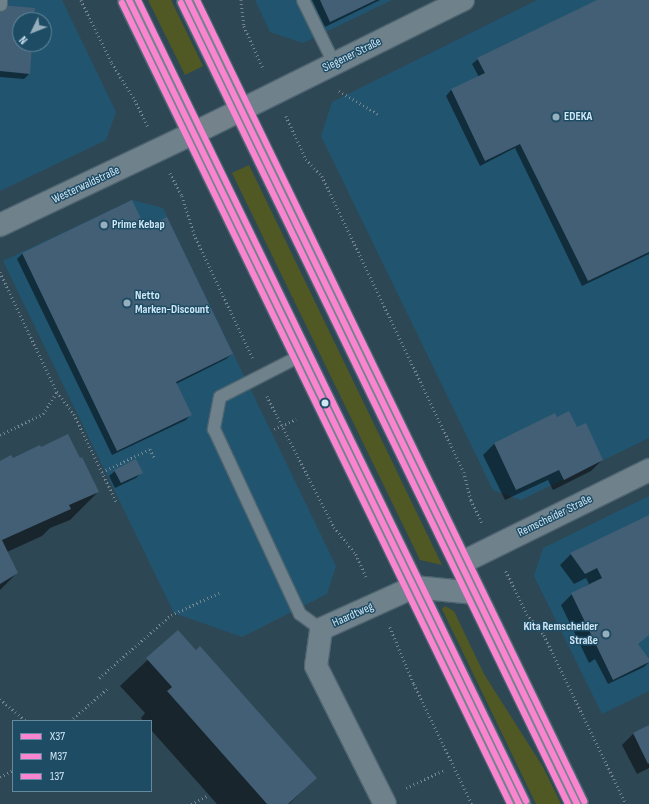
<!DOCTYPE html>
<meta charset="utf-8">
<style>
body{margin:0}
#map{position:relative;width:649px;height:804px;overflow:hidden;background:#2e4754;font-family:"Sofia Sans Condensed",sans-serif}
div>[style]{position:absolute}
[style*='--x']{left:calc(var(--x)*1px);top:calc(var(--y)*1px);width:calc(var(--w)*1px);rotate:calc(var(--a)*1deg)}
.built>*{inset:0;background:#21556f}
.green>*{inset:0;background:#505923}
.shadow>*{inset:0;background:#0007}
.building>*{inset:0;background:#425f75}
.path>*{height:2.5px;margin-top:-1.25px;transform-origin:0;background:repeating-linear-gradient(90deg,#75858f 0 1px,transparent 0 4px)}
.roads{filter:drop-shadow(1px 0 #4e6470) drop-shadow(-1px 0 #4e6470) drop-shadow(0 1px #4e6470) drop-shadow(0 -1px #4e6470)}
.service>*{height:12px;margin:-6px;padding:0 6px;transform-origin:6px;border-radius:6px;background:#6f818b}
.minor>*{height:22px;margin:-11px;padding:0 11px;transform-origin:11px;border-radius:11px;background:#6f818b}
.secondary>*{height:22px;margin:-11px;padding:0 11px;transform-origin:11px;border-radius:11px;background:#74838b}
.bus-1>*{height:6px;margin:-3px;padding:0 3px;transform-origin:3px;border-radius:3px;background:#fb84d1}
.bus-2>*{height:6px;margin:-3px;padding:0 3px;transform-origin:3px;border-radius:3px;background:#fb84d1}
.bus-3>*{height:6px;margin:-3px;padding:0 3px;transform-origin:3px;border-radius:3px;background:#fb84d1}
.dots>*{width:11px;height:11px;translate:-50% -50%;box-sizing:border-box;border:2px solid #1e4c64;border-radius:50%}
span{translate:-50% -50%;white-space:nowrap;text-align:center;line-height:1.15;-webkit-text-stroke:3px #1e4c64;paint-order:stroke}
.street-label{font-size:12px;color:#cfe6f5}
.poi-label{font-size:12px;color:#cfe6f5;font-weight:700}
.left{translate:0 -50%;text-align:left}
.right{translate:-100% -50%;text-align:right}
.legend{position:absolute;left:12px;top:720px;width:140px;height:72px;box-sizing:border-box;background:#1e4c64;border:1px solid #658a9e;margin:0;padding:5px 7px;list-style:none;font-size:12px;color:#cfe6f5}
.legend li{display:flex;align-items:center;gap:8px;height:20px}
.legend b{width:20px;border:1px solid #658a9e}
.north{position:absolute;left:12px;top:12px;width:40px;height:40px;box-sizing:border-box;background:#1e4c64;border:1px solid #658a9e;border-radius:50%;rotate:227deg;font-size:11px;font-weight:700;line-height:16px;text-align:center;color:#cfe6f5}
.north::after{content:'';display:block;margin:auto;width:14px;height:18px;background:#97aebd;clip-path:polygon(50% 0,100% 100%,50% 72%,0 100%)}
</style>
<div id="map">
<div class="built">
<div style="clip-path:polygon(evenodd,0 0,62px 0,116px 112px,106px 140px,0 191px,0 0,20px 20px,44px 20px,44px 44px,20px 44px,20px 20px)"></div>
<div style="clip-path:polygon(255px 0,392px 0,303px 43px,270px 32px)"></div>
<div style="clip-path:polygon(537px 0,649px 0,649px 438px,521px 500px,493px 490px,321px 136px,332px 102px)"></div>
<div style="clip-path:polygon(132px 200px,163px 208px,336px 566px,327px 594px,242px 637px,174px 613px,3px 261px)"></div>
<div style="clip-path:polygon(649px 496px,649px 691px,602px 714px,534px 576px,543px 548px)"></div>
</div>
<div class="green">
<div style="clip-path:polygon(148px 0,171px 0,203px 66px,185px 75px)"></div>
<div style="clip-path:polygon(249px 165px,442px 565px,420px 560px,232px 173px)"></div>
<div style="clip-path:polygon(445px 606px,454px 611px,484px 674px,543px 767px,561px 804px,536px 804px,442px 609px)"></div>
</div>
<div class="shadow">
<div style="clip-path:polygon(312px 0,380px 0,325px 27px)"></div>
<div style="clip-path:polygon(599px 0,649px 0,649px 254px,582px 286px,515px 148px,480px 166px,446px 96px,451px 90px,479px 77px,472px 64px,478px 59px)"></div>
<div style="clip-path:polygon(0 6px,33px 20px,20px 20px,20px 44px,31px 44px,29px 74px,24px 79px,0 77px)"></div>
<div style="clip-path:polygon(132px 201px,145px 229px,232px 354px,226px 359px,176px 384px,191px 414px,186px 420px,112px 455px,17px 259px,22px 254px)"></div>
<div style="clip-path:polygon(555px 414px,556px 418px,576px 428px,602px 460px,591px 471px,553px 490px,548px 480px,505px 500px,483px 455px,494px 444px)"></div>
<div style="clip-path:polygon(12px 459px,98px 492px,70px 520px,50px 528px,42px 536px,7px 552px,17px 573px,0 590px,0 462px)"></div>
<div style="clip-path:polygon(115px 471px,142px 472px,136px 478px,115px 488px,109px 476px)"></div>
<div style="clip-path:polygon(649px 516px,649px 634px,637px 644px,649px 662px,644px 667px,608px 684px,595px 659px,589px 663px,561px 605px,572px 594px,589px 584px,586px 578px,574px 584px,560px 565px,571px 554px)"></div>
<div style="clip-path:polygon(178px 631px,316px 778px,289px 804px,217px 804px,151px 730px,151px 721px,143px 721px,141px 718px,145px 713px,120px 686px)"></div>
<div style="clip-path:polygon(649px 726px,649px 768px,637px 774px,622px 745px,633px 734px)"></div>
</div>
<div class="building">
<div style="clip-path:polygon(320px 0,376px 0,330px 22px)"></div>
<div style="clip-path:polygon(597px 0,649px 0,649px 252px,588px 281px,520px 144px,485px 161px,451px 89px,485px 73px,477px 58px)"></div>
<div style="clip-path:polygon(0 5px,35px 8px,34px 20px,20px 20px,20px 44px,32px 44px,30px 74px,0 71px)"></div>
<div style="clip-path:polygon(132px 200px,145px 227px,167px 217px,233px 354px,176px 382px,192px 415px,117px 451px,22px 253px)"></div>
<div style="clip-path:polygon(569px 411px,577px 427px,586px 423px,603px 460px,564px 480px,559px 470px,516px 490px,494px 443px,555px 413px,557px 417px)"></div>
<div style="clip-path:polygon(68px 434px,80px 458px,82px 457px,99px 492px,69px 505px,71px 509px,2px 540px,18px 573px,0 584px,0 461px,11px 455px,13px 458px,40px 445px,41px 447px)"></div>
<div style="clip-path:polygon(136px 459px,143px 473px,121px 483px,114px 470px)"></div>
<div style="clip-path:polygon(649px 515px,649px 635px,638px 644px,649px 659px,649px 662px,613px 680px,571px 593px,602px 578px,597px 568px,585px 574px,570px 553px)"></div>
<div style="clip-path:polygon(178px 630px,196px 650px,200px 646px,317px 778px,288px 804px,267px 804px,167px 691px,172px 687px,146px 658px)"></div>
<div style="clip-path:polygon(649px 725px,649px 763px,648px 764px,633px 733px)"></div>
</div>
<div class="path">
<div style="--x:81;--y:0;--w:70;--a:63.8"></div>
<div style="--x:112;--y:63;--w:44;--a:58.1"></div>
<div style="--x:135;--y:100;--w:30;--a:64"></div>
<div style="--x:241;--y:0;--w:26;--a:83"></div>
<div style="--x:244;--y:26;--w:48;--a:65.6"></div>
<div style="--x:339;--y:91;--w:45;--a:30.5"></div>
<div style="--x:286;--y:116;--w:47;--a:65.1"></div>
<div style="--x:306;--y:159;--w:23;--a:47"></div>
<div style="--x:322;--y:176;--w:328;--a:64.4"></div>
<div style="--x:464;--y:472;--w:29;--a:76"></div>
<div style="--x:471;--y:500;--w:25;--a:64"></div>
<div style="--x:170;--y:173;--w:26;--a:62"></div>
<div style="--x:182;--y:196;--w:40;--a:72"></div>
<div style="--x:194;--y:234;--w:137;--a:64.6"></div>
<div style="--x:0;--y:272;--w:133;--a:64.6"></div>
<div style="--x:57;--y:392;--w:28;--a:52"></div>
<div style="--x:74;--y:414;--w:99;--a:64.2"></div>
<div style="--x:267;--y:396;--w:147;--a:62.9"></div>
<div style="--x:334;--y:527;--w:35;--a:51"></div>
<div style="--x:356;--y:554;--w:27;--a:66"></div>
<div style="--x:274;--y:429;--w:24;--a:-24"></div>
<div style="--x:0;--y:435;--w:48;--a:-26"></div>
<div style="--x:43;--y:414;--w:26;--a:-58"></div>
<div style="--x:102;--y:472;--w:53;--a:-25.6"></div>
<div style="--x:150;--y:449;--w:9;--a:63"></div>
<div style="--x:506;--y:571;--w:48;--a:64"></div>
<div style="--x:527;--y:614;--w:27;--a:51"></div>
<div style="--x:544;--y:635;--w:188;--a:64.1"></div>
<div style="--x:390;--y:627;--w:62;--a:67.2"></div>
<div style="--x:414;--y:684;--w:133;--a:64.2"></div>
<div style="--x:99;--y:678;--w:96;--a:-41.2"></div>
<div style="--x:171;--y:615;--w:53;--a:-24.6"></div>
<div style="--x:0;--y:699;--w:34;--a:40"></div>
<div style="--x:70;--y:721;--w:50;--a:-41"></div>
<div style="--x:0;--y:777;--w:15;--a:-28"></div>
<div style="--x:406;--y:788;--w:42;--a:-25.3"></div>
<div style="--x:191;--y:804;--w:18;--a:-27"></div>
</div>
<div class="roads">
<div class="service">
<div style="--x:303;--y:0;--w:70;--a:63.8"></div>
<div style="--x:1;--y:5;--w:5;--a:-90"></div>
<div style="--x:302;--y:355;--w:92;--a:152.9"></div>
<div style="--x:220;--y:397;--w:33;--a:101"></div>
<div style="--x:214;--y:429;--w:204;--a:65.1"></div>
<div style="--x:300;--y:614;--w:26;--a:36"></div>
</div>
<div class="minor">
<div style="--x:241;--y:110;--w:248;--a:-26.4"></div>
<div style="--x:0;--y:225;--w:215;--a:-25.4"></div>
<div style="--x:461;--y:563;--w:210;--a:-26.3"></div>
<div style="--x:385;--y:804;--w:154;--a:-116.6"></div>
<div style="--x:316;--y:666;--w:37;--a:-82"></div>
<div style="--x:321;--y:629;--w:102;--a:-24.3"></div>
<div style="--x:414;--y:587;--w:61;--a:5.6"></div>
</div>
<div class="secondary">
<div style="--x:129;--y:0;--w:894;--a:64.12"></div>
<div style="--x:188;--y:0;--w:893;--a:64.18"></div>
<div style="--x:194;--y:133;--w:52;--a:-26.1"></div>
</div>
</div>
<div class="bus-1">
<div style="--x:129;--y:0;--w:894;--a:64.12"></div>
<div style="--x:188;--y:0;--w:893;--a:64.18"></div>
</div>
<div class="bus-2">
<div style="--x:122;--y:3;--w:890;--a:64.15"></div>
<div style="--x:181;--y:3;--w:890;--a:64.21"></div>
</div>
<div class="bus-3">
<div style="--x:138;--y:0;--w:890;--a:64.15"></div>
<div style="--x:197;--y:0;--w:890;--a:64.21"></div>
</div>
<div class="dots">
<div style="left:556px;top:117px;background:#97aebd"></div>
<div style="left:104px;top:225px;background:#97aebd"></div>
<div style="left:127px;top:303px;background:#97aebd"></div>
<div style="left:325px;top:403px;background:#cfe6f5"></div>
<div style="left:606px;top:634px;background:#97aebd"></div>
</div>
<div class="street-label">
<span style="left:352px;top:55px;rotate:-26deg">Siegener Straße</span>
<span style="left:86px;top:185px;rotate:-25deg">Westerwaldstraße</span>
<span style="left:555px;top:516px;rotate:-26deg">Remscheider Straße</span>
<span style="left:353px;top:615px;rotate:-24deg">Haardtweg</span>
</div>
<div class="poi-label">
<span class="left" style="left:564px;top:117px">EDEKA</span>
<span class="left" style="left:112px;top:225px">Prime Kebap</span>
<span class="left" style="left:135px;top:303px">Netto<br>Marken-Discount</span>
<span class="right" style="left:598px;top:634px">Kita Remscheider<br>Straße</span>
</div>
<ul class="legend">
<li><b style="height:5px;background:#fb84d1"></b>X37</li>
<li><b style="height:5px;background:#fb84d1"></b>M37</li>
<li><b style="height:5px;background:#fb84d1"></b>137</li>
</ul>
<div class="north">N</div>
</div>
